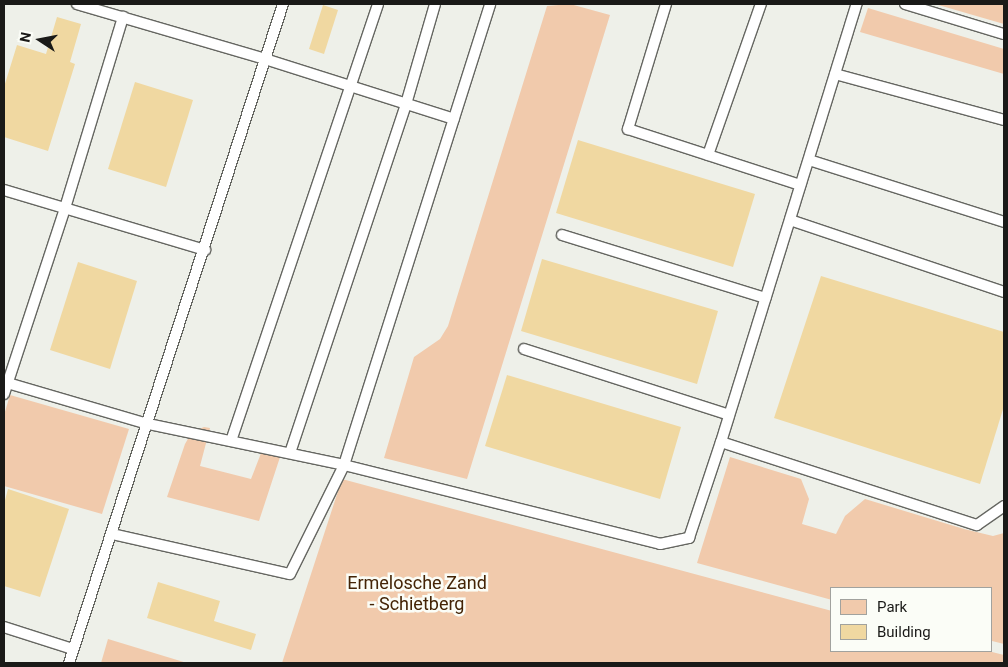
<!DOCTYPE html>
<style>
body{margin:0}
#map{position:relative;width:1008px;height:667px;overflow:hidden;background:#eef0e9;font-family:Roboto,sans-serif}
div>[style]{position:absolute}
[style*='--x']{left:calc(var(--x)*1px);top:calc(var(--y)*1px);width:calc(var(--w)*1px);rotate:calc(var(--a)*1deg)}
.green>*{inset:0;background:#f1caac}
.building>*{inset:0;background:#f0d8a1}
.roads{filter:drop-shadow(1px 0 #656661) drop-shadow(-1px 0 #656661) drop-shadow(0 1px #656661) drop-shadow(0 -1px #656661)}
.service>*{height:10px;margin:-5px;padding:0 5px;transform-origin:5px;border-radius:5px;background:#fff}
span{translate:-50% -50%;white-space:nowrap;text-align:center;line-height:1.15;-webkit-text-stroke:5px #fbfdf7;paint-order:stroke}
.park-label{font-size:18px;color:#442406}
.frame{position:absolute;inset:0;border:5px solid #1a1a18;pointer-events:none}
.legend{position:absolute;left:830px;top:587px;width:162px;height:65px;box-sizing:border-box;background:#fbfdf7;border:1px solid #a1a29e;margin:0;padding:6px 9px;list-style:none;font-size:15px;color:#1a1a18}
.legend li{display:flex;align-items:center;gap:10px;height:25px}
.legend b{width:25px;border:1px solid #a1a29e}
.north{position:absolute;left:15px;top:15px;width:50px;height:50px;-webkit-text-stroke:4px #fbfdf7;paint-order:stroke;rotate:281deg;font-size:14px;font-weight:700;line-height:20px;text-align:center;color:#1a1a18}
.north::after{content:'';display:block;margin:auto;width:18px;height:22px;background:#1a1a18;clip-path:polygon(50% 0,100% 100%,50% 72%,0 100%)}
</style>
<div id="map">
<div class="green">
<div style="clip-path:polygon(570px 4px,610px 15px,467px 479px,384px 458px,414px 357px,440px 339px,448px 326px,547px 6px)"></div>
<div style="clip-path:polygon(935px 4px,1004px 4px,1004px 24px)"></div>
<div style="clip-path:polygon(868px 8px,1004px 49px,1004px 74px,860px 32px)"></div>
<div style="clip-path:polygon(10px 395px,129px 429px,102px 514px,4px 486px,4px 415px)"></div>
<div style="clip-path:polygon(204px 427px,210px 428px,200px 466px,251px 479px,265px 443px,283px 448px,259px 521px,167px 497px,185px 444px,192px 432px)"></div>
<div style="clip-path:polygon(730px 457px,801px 479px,809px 499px,802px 524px,836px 534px,845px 516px,865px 499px,964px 529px,993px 536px,1004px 533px,1004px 644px,992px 641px,992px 588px,832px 588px,832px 600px,697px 563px)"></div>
<div style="clip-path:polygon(342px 479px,832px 611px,832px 651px,988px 651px,1004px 655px,1004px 663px,282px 663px)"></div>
<div style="clip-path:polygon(108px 639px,187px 663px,101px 663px)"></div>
</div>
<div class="building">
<div style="clip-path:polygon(323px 5px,338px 10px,324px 54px,309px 49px)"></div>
<div style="clip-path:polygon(57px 17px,81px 24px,70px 62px,75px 64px,48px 151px,4px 137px,4px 87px,17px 45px,46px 54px)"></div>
<div style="clip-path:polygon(135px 82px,193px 100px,166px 187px,108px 169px)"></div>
<div style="clip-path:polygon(578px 140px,755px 194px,733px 267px,556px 213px)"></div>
<div style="clip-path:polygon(542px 259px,718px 311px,697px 384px,521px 331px)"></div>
<div style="clip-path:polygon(78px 262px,137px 281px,110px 369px,50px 350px)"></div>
<div style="clip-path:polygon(821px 276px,1004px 332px,1004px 406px,980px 484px,774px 418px)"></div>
<div style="clip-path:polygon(507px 375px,681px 427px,660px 499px,485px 446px)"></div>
<div style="clip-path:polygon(8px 489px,69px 509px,40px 597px,4px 586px,4px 504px)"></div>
<div style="clip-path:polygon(158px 582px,220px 601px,214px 621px,256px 634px,251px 650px,147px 618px)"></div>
</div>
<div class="roads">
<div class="service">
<div style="--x:77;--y:4;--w:196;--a:16.3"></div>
<div style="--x:265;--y:59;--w:198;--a:17.6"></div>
<div style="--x:666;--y:4;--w:131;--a:106.9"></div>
<div style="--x:628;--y:129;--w:181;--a:18"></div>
<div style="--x:905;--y:4;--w:103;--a:16.9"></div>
<div style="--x:835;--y:74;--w:175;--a:15.2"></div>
<div style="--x:708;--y:155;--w:160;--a:-70.7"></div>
<div style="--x:809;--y:160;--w:205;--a:17.6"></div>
<div style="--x:4;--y:190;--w:210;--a:16.6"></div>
<div style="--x:790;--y:220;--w:226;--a:18.6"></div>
<div style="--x:562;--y:235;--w:213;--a:17.2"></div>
<div style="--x:524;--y:349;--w:215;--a:17.8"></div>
<div style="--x:4;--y:382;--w:150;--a:16.3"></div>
<div style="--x:148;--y:424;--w:200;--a:11.8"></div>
<div style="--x:344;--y:465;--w:484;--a:-72.4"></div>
<div style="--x:4;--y:394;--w:196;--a:-71.8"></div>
<div style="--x:65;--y:208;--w:200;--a:-73.1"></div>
<div style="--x:231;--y:441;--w:461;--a:-71.4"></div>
<div style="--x:721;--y:442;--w:459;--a:-72.8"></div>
<div style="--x:290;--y:453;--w:368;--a:-71.6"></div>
<div style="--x:406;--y:104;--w:104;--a:-73.8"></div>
<div style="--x:112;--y:534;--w:182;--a:12.7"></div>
<div style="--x:290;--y:574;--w:122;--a:-63.6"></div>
<div style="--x:344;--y:465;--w:326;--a:14"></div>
<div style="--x:660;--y:544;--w:30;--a:-12"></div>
<div style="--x:689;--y:538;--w:101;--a:-71.6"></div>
<div style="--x:721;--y:442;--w:269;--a:18"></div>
<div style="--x:977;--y:525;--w:33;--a:-35"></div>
<div style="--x:4;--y:627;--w:72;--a:17.7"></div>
<div style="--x:69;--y:663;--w:693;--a:-72.01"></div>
</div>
</div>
<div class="park-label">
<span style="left:417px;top:594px">Ermelosche Zand<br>- Schietberg</span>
</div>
<div class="frame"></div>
<ul class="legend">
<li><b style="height:14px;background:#f1caac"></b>Park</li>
<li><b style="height:14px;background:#f0d8a1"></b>Building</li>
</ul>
<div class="north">N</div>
</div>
